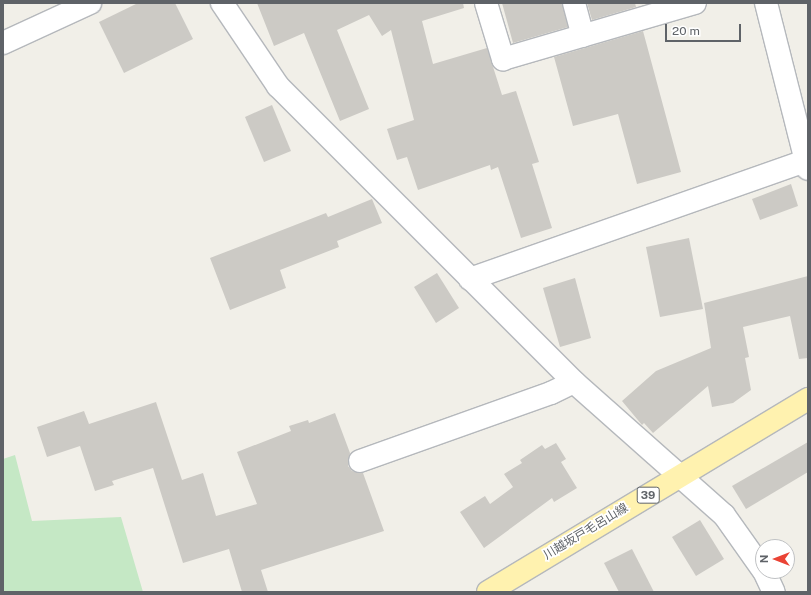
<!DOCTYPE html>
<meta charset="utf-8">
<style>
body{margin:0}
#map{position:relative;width:811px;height:595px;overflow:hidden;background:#f1efe8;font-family:"Public Sans","Noto Sans JP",sans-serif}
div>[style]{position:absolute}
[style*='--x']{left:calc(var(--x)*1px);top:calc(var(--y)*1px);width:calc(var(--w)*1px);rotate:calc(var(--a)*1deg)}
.green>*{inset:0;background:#c5e8c5}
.building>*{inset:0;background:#cccac5}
.roads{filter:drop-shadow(1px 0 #b5b8bc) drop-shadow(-1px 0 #b5b8bc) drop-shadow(0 1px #b5b8bc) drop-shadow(0 -1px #b5b8bc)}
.street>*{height:22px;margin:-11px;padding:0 11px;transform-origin:11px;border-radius:11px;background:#fff}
.secondary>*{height:22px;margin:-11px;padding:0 11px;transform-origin:11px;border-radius:11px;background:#fff}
.primary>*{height:22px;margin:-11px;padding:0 11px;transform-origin:11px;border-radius:11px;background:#fff2af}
span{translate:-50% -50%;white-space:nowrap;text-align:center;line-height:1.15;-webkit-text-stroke:3.5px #fff;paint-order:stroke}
.shield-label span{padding:1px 3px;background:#fff;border:1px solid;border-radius:3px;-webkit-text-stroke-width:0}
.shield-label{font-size:11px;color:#5f6368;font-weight:700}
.street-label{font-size:12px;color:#5f6368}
.frame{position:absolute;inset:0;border:4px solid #5f6368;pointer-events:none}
.north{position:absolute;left:755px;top:539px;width:40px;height:40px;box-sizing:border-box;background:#fff;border:1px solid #bfc1c3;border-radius:50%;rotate:270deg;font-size:11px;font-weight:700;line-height:16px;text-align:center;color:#5f6368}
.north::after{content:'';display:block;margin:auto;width:14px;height:18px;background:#ea4335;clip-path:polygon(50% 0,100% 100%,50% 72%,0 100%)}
.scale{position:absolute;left:665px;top:24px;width:76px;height:18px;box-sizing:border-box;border:2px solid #5f6368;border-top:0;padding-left:5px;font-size:12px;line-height:14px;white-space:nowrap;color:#5f6368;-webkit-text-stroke:3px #fff;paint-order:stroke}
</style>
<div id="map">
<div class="green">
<div style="clip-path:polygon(15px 455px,32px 521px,121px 517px,143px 592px,3px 592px,3px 459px)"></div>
</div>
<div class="building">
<div style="clip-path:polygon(138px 3px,175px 3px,193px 39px,124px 73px,99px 22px)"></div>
<div style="clip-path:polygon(257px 3px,463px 3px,464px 8px,422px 21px,433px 64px,487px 48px,502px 95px,516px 91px,539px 162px,532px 164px,552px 228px,521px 238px,498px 167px,491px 170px,490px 165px,418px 190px,407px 157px,397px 160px,387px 129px,414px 120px,391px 30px,382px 36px,369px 15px,337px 30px,369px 109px,340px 121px,304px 33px,274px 46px)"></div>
<div style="clip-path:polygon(502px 3px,562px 3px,568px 27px,513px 43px)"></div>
<div style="clip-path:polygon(587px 3px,635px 3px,636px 7px,592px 20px)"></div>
<div style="clip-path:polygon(643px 31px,681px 172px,637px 184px,618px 114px,573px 126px,554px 57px)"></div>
<div style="clip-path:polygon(272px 105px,291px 151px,264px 162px,245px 117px)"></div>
<div style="clip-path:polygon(791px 184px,798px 206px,760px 220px,752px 199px)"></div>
<div style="clip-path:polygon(372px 199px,382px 223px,337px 241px,339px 247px,280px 270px,286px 288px,230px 310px,210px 258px,326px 213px,328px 217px)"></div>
<div style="clip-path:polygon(689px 238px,703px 309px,660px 317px,646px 247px)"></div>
<div style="clip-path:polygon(437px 273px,459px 308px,436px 323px,414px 287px)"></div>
<div style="clip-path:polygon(808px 276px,808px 358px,799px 359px,790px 316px,743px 327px,749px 357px,745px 358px,751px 390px,733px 403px,712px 407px,708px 386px,653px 433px,644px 423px,642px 425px,622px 401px,656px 371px,711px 348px,704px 303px)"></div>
<div style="clip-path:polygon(575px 278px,591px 338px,560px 347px,543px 288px)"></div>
<div style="clip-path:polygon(156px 402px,182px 480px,203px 473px,216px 516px,257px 504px,237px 452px,291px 431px,289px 426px,308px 420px,309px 423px,335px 413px,350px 453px,348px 466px,352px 471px,363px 473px,384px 531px,261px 570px,268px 592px,242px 592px,229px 549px,183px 563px,153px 468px,112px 481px,114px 485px,95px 491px,80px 446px,47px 457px,37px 427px,84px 411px,89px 424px)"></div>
<div style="clip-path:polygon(808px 442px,808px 472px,746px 509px,732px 486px)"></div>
<div style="clip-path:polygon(556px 443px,566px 459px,561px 462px,577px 488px,554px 502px,552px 498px,484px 548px,460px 512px,485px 496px,490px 504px,513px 487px,504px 474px,522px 463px,520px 460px,542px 445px,545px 449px)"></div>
<div style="clip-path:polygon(700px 520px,724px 559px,696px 576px,672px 537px)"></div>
<div style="clip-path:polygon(632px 549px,654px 592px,619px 592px,604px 563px)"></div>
</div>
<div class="roads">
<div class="street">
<div style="--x:486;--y:3;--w:59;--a:73.1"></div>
<div style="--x:503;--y:59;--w:200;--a:-16.3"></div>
<div style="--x:574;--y:3;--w:34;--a:75"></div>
<div style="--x:766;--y:3;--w:171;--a:75.8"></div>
<div style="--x:3;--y:43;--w:96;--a:-24.7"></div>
<div style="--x:470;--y:279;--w:356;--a:-19.4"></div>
<div style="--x:360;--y:461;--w:203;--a:-19.6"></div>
<div style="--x:551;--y:393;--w:25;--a:-26"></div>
</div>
<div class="secondary">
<div style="--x:222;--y:3;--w:100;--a:56"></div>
<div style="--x:278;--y:86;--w:419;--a:45"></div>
<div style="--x:574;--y:382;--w:200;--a:41.6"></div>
<div style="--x:724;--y:515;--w:67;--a:54.7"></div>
<div style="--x:764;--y:571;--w:23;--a:65"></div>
</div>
<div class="primary">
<div style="--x:488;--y:592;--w:374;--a:-31.1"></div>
</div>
</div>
<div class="shield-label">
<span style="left:648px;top:495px">39</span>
</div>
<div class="street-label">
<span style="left:586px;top:532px;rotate:-31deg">川越坂戸毛呂山線</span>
</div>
<div class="frame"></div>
<div class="north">N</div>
<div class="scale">20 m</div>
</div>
